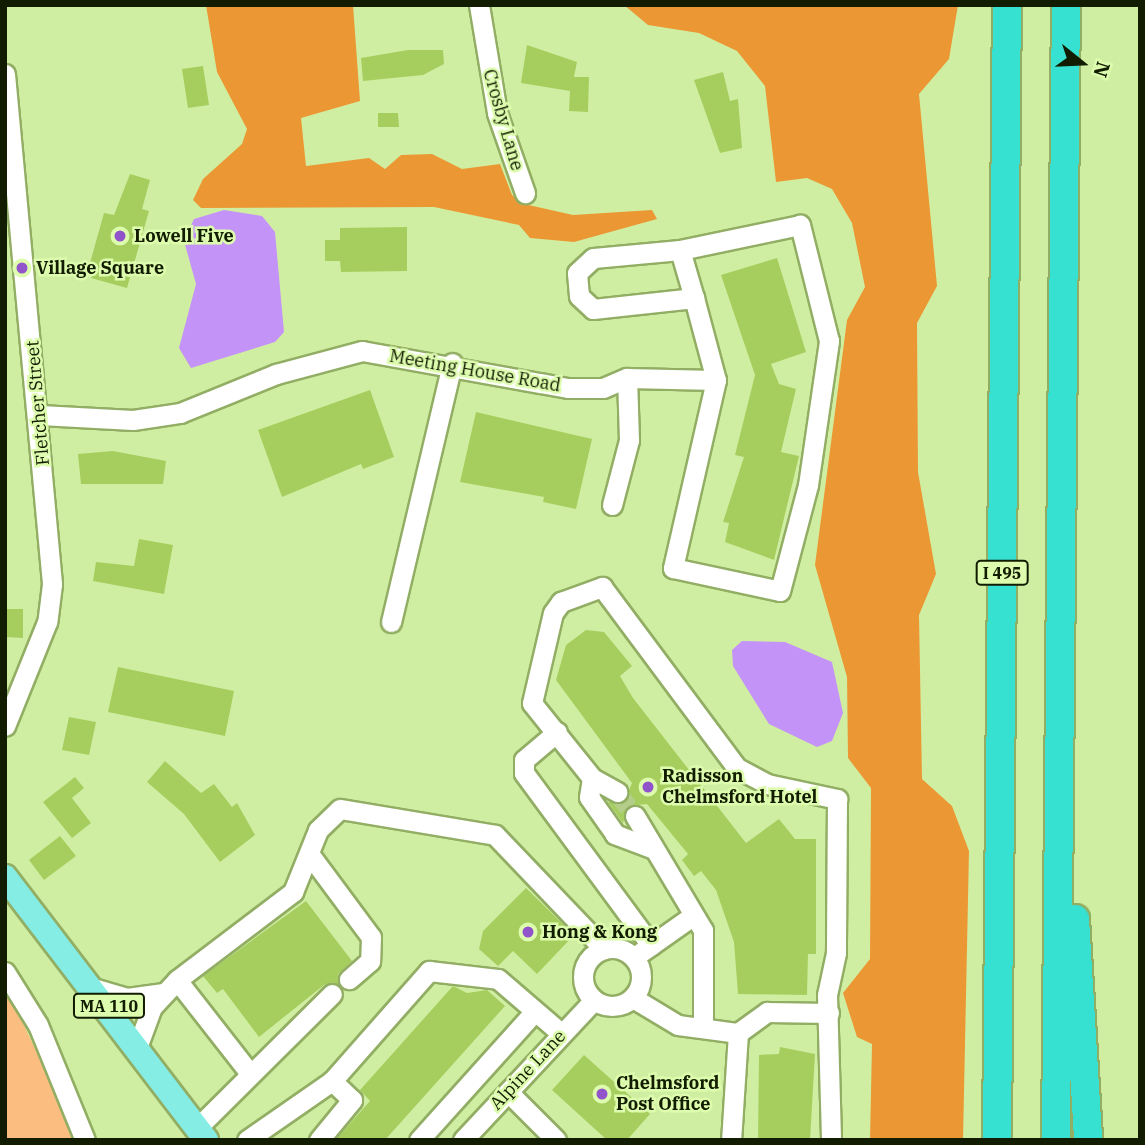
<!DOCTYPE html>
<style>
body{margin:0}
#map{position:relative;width:1145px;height:1145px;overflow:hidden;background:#d0eea2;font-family:"IBM Plex Serif",serif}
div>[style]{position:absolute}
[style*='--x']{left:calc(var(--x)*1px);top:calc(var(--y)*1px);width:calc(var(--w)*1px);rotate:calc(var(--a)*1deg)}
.green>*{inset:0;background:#fbbe80}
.forest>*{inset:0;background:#eb9834}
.water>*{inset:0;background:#c493f7}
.building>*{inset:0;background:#a6ce5e}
.minor-tunnel>*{height:19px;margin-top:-9.5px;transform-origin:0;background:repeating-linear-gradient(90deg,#b4ce8a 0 19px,transparent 0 29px)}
.roads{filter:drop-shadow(2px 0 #92ae64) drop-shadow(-2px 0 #92ae64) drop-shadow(0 2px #92ae64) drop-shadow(0 -2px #92ae64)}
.minor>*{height:19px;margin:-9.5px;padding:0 9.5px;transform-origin:9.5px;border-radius:9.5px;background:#fff}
.minor>.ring{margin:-9.5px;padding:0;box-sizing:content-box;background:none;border:19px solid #fff;border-radius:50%}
.major>*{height:24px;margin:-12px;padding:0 12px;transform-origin:12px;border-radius:12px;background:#86ede4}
.highway>*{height:28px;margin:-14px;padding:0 14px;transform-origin:14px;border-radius:14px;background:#36e1d2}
.dots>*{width:19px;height:19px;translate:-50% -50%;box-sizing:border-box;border:4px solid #ddfcae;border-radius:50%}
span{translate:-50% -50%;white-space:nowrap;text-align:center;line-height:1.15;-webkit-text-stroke:5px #ddfcae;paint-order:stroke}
.shield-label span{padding:2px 5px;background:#ddfcae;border:2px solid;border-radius:5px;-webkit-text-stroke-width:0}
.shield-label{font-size:16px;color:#121c00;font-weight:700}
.street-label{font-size:18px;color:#121c00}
.poi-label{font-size:18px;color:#121c00;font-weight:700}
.left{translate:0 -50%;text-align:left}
.frame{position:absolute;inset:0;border:7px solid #121c00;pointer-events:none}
.north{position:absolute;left:1047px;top:28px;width:70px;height:70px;-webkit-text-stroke:5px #ddfcae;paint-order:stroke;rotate:108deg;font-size:19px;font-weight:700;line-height:28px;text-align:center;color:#121c00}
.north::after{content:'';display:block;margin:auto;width:24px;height:32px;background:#121c00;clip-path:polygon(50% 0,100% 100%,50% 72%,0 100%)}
</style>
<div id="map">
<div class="green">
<div style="clip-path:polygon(5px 986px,79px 1140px,5px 1140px)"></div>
</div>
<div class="forest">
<div style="clip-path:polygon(206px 5px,353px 5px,360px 101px,301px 118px,306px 166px,369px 158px,385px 169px,401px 155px,432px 154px,462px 169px,500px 164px,512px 195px,524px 204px,573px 215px,652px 210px,657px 219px,574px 242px,530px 238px,519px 225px,434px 207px,201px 208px,193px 200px,203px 179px,242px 144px,247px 129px,217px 72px)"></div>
<div style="clip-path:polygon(624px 5px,958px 5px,949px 59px,919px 94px,937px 286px,917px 323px,918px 472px,936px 574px,919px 615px,922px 779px,952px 806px,969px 851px,963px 1140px,870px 1140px,872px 1044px,857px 1037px,843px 993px,870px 959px,871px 788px,848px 758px,847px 677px,815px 565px,847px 320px,865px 287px,852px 223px,832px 189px,807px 178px,776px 182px,765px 86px,737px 51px,699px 33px,648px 25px)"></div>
</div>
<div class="water">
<div style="clip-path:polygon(224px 210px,262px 216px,275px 232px,284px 332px,275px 342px,191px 368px,179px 348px,196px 284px,184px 241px,194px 219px)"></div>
<div style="clip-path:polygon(742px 641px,785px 642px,832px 662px,843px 713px,832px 741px,817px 747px,769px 724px,733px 666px,732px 650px)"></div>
</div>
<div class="building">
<div style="clip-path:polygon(527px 45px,577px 62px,574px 77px,589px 77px,588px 112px,569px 111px,570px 91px,521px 83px)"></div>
<div style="clip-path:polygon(408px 50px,443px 50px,444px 64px,423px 75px,363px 81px,361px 58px)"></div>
<div style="clip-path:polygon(203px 66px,209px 105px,188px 108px,182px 69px)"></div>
<div style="clip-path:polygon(723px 72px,730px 101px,738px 99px,742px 148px,720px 153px,694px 80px)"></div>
<div style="clip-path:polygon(378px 113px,398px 113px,399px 127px,378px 127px)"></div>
<div style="clip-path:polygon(130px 174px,150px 180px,142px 209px,149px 211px,127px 288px,91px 278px,95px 265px,90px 263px,104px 213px,114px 215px)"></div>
<div style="clip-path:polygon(407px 227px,407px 271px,341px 272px,340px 261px,325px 261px,325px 240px,340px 240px,340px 228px)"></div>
<div style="clip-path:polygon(777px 258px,806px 352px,771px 364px,779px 384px,796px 389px,781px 452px,799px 456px,774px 560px,725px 542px,729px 523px,723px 522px,744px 457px,735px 455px,755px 375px,721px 275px)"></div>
<div style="clip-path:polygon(370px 390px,394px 457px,363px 469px,361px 464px,282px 497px,258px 430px)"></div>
<div style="clip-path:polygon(476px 412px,592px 439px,576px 509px,543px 502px,544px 497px,460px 482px)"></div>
<div style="clip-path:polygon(113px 451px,166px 461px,163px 484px,81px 484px,78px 454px)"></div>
<div style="clip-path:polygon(139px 539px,173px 545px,164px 594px,93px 581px,96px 562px,134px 566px)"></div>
<div style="clip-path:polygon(5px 609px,23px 609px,23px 638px,5px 637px)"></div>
<div style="clip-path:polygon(586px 630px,604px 632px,632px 666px,620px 676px,633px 698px,746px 843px,779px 819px,795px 839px,816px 839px,816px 954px,808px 954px,807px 995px,738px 994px,734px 942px,716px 890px,701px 871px,694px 876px,682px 860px,688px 854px,647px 804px,628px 806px,623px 823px,608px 802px,624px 802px,632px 783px,556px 680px,566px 645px)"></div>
<div style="clip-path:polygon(118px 667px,234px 691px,225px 736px,108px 712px)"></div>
<div style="clip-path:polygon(69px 717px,96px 722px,89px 755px,62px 750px)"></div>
<div style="clip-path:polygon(165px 761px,201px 793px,214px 784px,232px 807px,237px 803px,255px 835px,220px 862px,184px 814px,147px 782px)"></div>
<div style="clip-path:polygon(75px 777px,84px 788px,72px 798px,91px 823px,72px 838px,43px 802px)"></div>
<div style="clip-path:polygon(60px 836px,76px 856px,44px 880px,29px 860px)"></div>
<div style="clip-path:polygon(526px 888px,574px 935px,537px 974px,513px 951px,498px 966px,479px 949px,483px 931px)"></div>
<div style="clip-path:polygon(306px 901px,352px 961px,338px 974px,338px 984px,324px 985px,259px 1037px,223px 989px,217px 993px,203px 976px)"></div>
<div style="clip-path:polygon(453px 986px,467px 993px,487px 990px,505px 1006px,385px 1140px,335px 1140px,370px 1101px,360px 1090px)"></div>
<div style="clip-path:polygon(780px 1047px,815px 1054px,810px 1140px,758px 1140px,759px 1055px,779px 1054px)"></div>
<div style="clip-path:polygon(584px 1055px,650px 1114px,627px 1140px,607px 1140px,552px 1090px)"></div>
</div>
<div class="minor-tunnel">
<div style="--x:617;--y:792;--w:30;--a:53"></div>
</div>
<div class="roads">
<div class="minor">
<div style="--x:479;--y:5;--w:109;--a:80.5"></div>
<div style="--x:497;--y:113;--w:85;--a:70.7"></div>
<div style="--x:5;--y:74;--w:512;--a:84.73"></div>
<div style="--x:52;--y:584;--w:38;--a:97"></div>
<div style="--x:47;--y:622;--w:112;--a:112"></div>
<div style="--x:680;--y:250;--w:50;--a:73.7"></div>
<div style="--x:694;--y:298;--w:85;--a:75"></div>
<div style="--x:716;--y:380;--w:193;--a:102.9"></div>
<div style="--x:673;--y:568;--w:109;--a:12.1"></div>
<div style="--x:780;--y:591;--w:110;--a:-75.2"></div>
<div style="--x:808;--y:485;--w:146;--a:-81.7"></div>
<div style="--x:829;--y:341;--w:120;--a:-104"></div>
<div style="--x:800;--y:225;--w:123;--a:168.2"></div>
<div style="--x:680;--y:250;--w:87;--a:174.7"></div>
<div style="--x:593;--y:258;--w:22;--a:137"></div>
<div style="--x:577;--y:273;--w:23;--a:85"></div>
<div style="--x:579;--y:296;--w:19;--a:43"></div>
<div style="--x:593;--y:309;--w:102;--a:-6.2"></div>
<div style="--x:40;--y:415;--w:93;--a:3.1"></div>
<div style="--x:133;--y:420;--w:48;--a:-8.5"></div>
<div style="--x:180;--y:413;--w:104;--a:-22.1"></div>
<div style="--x:276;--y:374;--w:89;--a:-15"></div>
<div style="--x:362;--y:351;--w:209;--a:10.2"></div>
<div style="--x:568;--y:388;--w:35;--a:0"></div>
<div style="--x:603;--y:388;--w:26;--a:-23"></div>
<div style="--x:627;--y:378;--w:89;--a:1.3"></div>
<div style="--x:612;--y:505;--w:67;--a:-75.3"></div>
<div style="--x:629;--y:440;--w:62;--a:-91.8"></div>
<div style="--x:391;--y:622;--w:266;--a:-76.7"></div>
<div style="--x:557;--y:732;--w:43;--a:139.7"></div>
<div style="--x:524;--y:760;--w:13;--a:90"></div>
<div style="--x:524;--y:773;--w:214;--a:53.6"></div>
<div style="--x:592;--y:778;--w:29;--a:29"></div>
<div style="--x:635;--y:816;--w:133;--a:59.2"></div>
<div style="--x:703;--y:930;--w:96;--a:90"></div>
<div style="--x:651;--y:848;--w:39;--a:-159"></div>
<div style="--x:615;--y:834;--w:45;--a:-125.1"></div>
<div style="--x:589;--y:797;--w:19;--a:-81"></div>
<div style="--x:592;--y:778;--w:96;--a:-128.7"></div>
<div style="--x:532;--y:703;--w:92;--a:-76.9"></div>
<div style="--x:553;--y:613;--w:14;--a:-54"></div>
<div style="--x:561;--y:602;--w:44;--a:-20.1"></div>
<div style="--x:602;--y:587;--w:226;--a:53.3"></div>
<div style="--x:737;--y:768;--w:34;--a:28"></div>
<div style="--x:767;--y:784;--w:72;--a:12.1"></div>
<div style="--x:837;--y:799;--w:154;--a:90.4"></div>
<div style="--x:836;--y:953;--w:43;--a:102.1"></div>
<div style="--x:827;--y:995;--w:145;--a:88.4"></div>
<div style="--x:310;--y:855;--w:102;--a:53.4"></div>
<div style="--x:371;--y:937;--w:24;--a:92"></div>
<div style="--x:370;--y:961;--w:28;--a:139"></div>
<div class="ring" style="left:583px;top:948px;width:39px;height:39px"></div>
<div style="--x:640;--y:953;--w:62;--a:-35.2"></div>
<div style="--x:5;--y:972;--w:62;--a:58.1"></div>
<div style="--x:38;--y:1025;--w:124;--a:67.8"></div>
<div style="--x:96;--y:989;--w:32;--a:16"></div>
<div style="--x:127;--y:998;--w:35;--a:-8"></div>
<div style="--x:633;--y:998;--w:52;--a:31"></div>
<div style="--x:678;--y:1025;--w:61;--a:7.6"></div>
<div style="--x:738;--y:1033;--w:107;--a:93.7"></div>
<div style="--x:738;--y:1033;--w:36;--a:-36"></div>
<div style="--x:767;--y:1012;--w:62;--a:0.9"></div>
<div style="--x:138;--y:1045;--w:40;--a:-69.8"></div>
<div style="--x:152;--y:1007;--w:37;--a:-47"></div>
<div style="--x:248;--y:1071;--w:115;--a:-128"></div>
<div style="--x:177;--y:980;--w:146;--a:-37.2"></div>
<div style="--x:293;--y:892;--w:67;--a:-68"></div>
<div style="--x:318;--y:830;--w:30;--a:-44"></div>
<div style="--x:340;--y:809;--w:157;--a:9.5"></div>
<div style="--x:495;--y:835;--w:158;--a:46.3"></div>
<div style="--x:508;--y:1092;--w:68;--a:45"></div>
<div style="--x:197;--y:1128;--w:190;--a:-44.8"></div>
<div style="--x:247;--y:1140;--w:103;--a:-34.8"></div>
<div style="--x:332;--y:1081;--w:147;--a:-48.6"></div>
<div style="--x:429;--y:971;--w:69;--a:6.6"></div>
<div style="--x:498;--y:979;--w:84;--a:40.7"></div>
<div style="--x:319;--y:1140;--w:52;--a:-50.5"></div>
<div style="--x:352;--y:1100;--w:28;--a:-136"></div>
<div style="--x:419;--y:1140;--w:173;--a:-48"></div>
<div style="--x:463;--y:1140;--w:190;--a:-46.9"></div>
</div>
<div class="major">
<div style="--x:5;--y:877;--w:331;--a:52.6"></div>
</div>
<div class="highway">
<div style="--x:1075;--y:919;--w:221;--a:86.6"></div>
<div style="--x:997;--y:1140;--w:1135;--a:-89.5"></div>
<div style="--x:1056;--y:1140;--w:1135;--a:-89.5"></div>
</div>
</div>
<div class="dots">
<div style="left:120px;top:236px;background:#9254ca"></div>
<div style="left:22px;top:268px;background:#9254ca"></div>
<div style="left:648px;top:787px;background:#9254ca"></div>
<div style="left:528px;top:932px;background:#9254ca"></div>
<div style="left:602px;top:1094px;background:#9254ca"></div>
</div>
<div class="shield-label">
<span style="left:1002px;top:573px">I 495</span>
<span style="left:109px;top:1006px">MA 110</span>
</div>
<div class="street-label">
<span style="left:503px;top:120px;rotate:74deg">Crosby Lane</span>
<span style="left:475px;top:371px;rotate:10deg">Meeting House Road</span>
<span style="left:38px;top:403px;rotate:-95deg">Fletcher Street</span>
<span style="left:528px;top:1070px;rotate:-47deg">Alpine Lane</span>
</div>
<div class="poi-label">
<span class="left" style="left:134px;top:236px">Lowell Five</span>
<span class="left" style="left:36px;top:268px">Village Square</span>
<span class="left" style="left:662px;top:787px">Radisson<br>Chelmsford Hotel</span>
<span class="left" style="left:542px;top:932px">Hong &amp; Kong</span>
<span class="left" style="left:616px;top:1094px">Chelmsford<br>Post Office</span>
</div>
<div class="frame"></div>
<div class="north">N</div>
</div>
